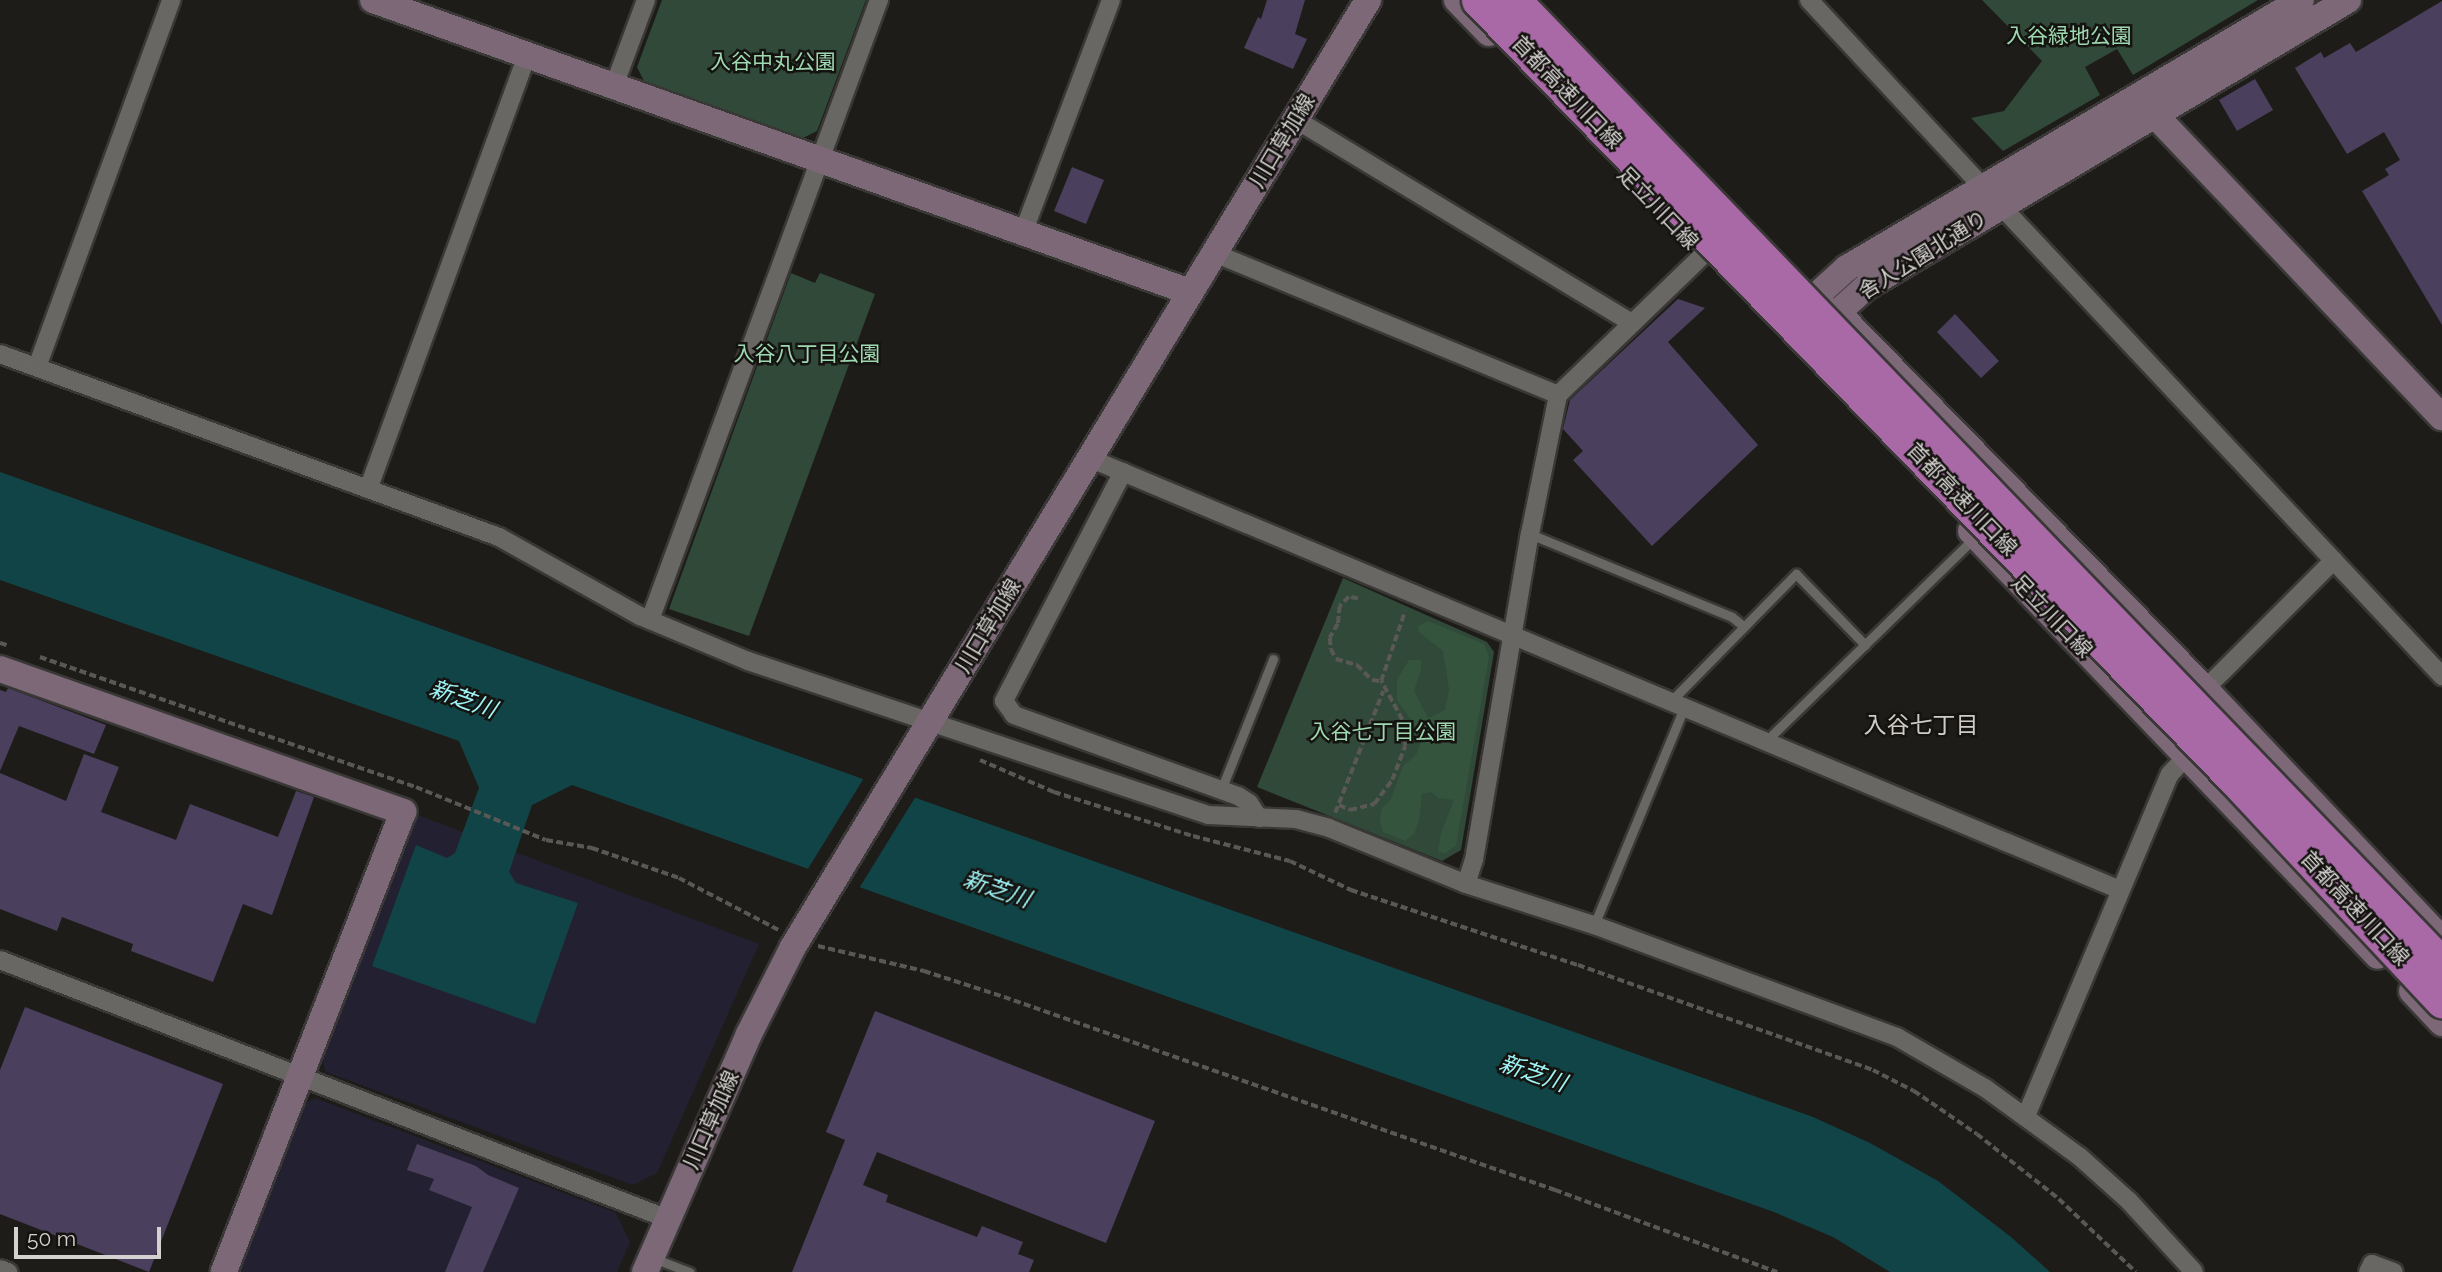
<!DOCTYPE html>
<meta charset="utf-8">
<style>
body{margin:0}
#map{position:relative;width:2442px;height:1272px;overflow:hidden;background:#1e1c19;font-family:Raleway,"Noto Sans JP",sans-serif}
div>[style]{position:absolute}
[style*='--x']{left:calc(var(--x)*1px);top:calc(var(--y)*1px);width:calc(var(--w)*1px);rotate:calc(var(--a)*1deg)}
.commercial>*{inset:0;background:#232131}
.green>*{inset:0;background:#304938}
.forest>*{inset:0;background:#34543e}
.water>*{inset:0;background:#114446}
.pier>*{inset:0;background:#1e1c19}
.building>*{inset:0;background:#4a3f5d}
.path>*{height:3.5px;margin-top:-1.75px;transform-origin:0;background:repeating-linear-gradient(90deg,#5a5855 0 7px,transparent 0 10.5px)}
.roads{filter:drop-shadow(2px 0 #393836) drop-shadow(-2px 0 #393836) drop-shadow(0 2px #393836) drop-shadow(0 -2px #393836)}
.lane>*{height:9px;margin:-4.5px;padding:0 4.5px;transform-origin:4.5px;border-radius:4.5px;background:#696763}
.street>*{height:18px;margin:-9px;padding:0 9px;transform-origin:9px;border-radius:9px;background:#696763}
.secondary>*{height:26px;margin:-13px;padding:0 13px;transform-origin:13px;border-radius:13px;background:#7c6877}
.bridges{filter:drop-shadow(2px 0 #393836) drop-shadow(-2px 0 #393836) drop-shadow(0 2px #393836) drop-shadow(0 -2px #393836)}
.highway-bridge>*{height:33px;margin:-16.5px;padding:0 16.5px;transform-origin:16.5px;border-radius:16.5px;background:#a969a7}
span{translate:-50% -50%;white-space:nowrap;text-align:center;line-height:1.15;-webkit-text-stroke:5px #151310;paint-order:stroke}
.park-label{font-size:21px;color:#9ed8b0}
.street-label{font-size:21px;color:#d4d2d1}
.water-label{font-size:23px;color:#9ff4f6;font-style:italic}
.neighbourhood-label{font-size:23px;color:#cfccc8}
.scale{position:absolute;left:14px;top:1227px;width:147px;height:32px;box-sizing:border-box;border:4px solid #d4d2d1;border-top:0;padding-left:9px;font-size:21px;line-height:24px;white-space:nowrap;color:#d4d2d1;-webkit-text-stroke:5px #151310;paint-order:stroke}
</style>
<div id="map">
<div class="commercial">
<div style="clip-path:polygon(415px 814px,759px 944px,657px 1173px,633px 1185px,326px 1072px,322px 1060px)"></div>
<div style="clip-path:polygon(315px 1098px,616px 1213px,630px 1242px,617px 1272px,236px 1272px,303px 1104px)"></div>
</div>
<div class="green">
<div style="clip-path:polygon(662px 0,866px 0,817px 131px,801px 139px,644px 81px,637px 67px)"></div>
<div style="clip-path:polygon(1982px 0,2258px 0,2133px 75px,2117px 49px,2085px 67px,2100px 95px,2003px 151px,1971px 118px,2004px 111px,2042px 61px)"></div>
<div style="clip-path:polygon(791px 273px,815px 283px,820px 273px,875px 294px,749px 636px,669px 609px)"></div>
<div style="clip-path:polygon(1343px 578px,1487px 642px,1494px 652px,1461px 850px,1442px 861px,1257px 787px)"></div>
</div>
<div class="forest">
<div style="clip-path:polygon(1428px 621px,1484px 644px,1489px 657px,1456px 846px,1445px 853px,1438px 852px,1441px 833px,1454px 800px,1438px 798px,1431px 792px,1422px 794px,1419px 821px,1414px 834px,1405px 841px,1383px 832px,1380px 821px,1382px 808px,1391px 799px,1403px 766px,1416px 755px,1421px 742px,1416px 727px,1397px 700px,1397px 680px,1409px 660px,1421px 660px,1421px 670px,1414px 691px,1428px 718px,1445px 710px,1449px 690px,1443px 651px,1419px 632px,1418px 626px)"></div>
</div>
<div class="water">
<div style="clip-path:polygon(0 472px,1813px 1117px,1870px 1143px,1938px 1181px,2011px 1237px,2050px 1272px,1890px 1272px,1833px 1237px,1774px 1212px,572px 785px,532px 805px,509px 872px,516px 883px,578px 903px,535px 1024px,372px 966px,416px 845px,447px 858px,455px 853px,479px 788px,459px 741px,0 580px)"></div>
</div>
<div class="pier">
<div style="clip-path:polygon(864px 778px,916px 796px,858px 890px,806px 872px)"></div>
</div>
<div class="building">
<div style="clip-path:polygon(1267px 0,1305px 0,1295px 34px,1307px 39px,1293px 69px,1244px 48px,1258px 17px,1261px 19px)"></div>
<div style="clip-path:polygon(2442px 1px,2442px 325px,2362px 191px,2389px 175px,2385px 169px,2400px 160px,2384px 132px,2347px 154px,2295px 68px,2321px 52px,2324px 58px,2350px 43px,2356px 52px)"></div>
<div style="clip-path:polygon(2255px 79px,2273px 110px,2237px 131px,2219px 100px)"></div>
<div style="clip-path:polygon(1072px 167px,1104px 180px,1086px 224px,1054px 211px)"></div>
<div style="clip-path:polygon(1678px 299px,1705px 308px,1668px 342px,1758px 445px,1652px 546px,1573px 460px,1583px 451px,1563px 429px,1570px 400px)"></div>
<div style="clip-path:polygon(1955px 314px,1999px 361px,1981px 378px,1937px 332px)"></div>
<div style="clip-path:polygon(8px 688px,106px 725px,94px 754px,19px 726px,0 771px,0 690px,6px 692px)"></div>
<div style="clip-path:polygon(84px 754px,119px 767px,101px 812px,176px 840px,190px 804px,278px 837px,296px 791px,314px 797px,272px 915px,243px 904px,213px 982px,131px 951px,133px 944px,62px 917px,57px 931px,0 909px,0 773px,66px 801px)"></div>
<div style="clip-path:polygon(25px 1007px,223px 1084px,149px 1272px,0 1214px,0 1070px)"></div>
<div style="clip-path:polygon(875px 1011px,1155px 1121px,1106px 1243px,877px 1152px,863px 1185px,888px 1195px,886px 1202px,977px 1237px,982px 1226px,1023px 1242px,1018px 1254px,1034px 1260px,1029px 1272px,792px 1272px,845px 1140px,826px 1132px)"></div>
<div style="clip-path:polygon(417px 1144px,476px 1166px,488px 1175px,519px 1188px,483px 1272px,445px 1272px,472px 1207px,429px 1190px,434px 1179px,407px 1170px)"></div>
</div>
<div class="path">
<div style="--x:1358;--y:599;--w:9;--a:-167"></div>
<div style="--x:1349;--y:597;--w:13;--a:135"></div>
<div style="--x:1340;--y:606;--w:18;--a:96"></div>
<div style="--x:1338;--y:624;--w:16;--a:120"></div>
<div style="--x:1330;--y:638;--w:11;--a:85"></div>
<div style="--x:1331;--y:649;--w:11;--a:63"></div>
<div style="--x:1336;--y:659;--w:22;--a:16"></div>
<div style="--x:1357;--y:665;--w:21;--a:45"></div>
<div style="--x:1372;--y:680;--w:9;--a:6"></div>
<div style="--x:1381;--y:681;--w:74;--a:-71.1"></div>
<div style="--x:0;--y:643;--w:9;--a:18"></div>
<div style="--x:40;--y:657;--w:398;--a:19.1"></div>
<div style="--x:416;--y:787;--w:140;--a:22.2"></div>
<div style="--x:546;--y:840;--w:47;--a:9.9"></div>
<div style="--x:592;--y:848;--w:92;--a:19"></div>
<div style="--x:679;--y:878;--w:113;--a:27.5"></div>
<div style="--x:980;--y:760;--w:81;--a:23.4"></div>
<div style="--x:1054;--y:792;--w:146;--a:17.6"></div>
<div style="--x:1193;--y:836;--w:100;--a:14.5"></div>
<div style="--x:1290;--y:861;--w:68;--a:25.4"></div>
<div style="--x:1351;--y:890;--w:239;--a:18.3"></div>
<div style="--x:1578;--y:965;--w:313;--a:19.6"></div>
<div style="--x:1873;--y:1070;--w:46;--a:27.1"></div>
<div style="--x:1914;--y:1091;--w:76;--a:34.3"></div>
<div style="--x:1977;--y:1134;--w:105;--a:38.4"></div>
<div style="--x:2059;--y:1199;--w:106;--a:43.5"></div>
<div style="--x:1339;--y:805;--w:12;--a:24"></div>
<div style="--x:1350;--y:810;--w:25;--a:-14"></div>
<div style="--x:1374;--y:804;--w:30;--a:-53"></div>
<div style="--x:1392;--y:780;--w:36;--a:-69"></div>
<div style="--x:1405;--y:746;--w:26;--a:-97"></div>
<div style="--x:1402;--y:720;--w:44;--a:-118.3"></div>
<div style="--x:1335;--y:813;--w:131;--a:-68.5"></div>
<div style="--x:818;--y:946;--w:109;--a:13.3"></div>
<div style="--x:924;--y:971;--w:84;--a:18"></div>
<div style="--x:1004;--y:997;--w:584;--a:19.3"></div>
<div style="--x:1555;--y:1190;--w:237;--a:20.3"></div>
</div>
<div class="roads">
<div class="lane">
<div style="--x:1530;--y:534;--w:218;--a:22.3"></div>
<div style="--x:1732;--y:617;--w:14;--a:39"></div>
<div style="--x:1670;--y:702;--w:180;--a:-45.5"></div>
<div style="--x:1796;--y:574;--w:99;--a:45.8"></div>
<div style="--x:1766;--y:741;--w:289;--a:-44.3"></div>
<div style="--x:1221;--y:790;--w:141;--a:-68.3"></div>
<div style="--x:1594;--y:925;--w:235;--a:-67.5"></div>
<div style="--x:653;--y:1258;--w:39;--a:21"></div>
</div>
<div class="street">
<div style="--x:1809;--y:0;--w:257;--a:47.1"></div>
<div style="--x:614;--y:86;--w:92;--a:-69.6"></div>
<div style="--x:1295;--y:119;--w:394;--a:31.2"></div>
<div style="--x:2001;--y:206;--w:645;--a:46.82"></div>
<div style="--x:1023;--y:233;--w:249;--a:-69.3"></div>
<div style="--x:1214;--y:253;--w:372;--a:22.4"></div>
<div style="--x:0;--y:354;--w:531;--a:20.14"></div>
<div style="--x:499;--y:537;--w:162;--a:29.3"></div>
<div style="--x:640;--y:616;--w:117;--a:22.6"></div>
<div style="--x:748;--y:661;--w:485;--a:18.5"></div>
<div style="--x:1208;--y:815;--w:88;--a:2.6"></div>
<div style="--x:1296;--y:819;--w:34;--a:15"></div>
<div style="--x:1329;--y:828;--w:148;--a:22.2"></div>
<div style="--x:1466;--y:884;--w:134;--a:17.8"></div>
<div style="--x:1594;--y:925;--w:323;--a:20.3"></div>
<div style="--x:1897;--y:1037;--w:102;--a:30.1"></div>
<div style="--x:1985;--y:1088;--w:117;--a:36"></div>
<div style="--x:2080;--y:1157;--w:66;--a:41.9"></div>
<div style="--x:2129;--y:1201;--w:96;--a:47.5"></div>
<div style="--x:37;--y:367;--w:391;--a:-69.9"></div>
<div style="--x:1089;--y:458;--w:1118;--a:22.73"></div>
<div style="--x:1123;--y:472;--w:258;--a:117.5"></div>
<div style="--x:1004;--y:701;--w:17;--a:54"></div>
<div style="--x:1014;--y:715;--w:238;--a:19.9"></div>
<div style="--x:1238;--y:796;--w:13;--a:32"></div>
<div style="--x:1249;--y:803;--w:18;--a:56"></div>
<div style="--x:369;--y:487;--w:460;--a:-69.9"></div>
<div style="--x:650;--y:620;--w:661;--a:-69.73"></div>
<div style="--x:2205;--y:689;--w:182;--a:-45"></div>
<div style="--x:1466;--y:884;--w:25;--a:-72"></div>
<div style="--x:1474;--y:860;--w:331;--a:-80.3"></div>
<div style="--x:1530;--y:534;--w:142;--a:-78.6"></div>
<div style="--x:1558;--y:395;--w:202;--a:-44"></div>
<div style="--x:0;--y:960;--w:716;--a:21.19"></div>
<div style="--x:2026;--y:1116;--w:371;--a:-67.2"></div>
<div style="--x:2170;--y:774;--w:23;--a:-47"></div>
<div style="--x:0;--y:1269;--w:9;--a:21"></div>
<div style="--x:2368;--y:1272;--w:9;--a:-63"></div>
<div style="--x:2372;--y:1264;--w:23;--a:20"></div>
</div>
<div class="secondary">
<div style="--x:373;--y:0;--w:868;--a:19.67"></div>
<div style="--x:1457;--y:0;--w:46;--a:45.9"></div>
<div style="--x:2146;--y:102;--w:14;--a:56"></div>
<div style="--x:2154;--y:114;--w:418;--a:46.5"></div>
<div style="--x:1836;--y:311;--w:528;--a:45.69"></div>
<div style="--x:2205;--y:689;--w:345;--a:46.6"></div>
<div style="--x:1794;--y:316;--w:72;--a:-42.2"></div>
<div style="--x:1847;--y:268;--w:527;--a:-30.55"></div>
<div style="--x:1826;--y:323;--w:54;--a:-42"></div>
<div style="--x:1866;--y:287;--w:561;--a:-30.77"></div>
<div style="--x:1971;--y:531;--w:588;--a:46.24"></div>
<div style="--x:0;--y:669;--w:428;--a:19.5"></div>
<div style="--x:403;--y:812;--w:494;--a:111.3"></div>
<div style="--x:2412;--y:991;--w:44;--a:46.8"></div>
<div style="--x:645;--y:1272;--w:260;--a:-66.4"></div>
<div style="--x:749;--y:1034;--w:97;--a:-63.2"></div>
<div style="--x:793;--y:947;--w:1108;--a:-58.73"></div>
</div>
</div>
<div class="bridges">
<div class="highway-bridge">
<div style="--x:1478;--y:0;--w:1084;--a:45.86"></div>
<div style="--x:2233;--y:778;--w:306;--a:46.9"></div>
<div style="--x:1514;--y:0;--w:1338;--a:46.09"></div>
</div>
</div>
<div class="park-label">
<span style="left:2069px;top:36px">入谷緑地公園</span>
<span style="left:773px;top:62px">入谷中丸公園</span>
<span style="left:807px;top:354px">入谷八丁目公園</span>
<span style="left:1383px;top:732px">入谷七丁目公園</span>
</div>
<div class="street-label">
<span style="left:1567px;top:92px;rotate:46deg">首都高速川口線</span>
<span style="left:1282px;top:141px;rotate:-59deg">川口草加線</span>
<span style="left:1658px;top:208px;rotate:46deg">足立川口線</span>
<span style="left:1923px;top:255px;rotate:-32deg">舎人公園北通り</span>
<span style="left:1962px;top:499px;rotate:46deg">首都高速川口線</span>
<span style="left:2052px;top:616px;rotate:46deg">足立川口線</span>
<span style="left:988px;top:626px;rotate:-59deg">川口草加線</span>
<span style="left:2355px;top:908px;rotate:47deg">首都高速川口線</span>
<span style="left:711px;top:1120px;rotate:-66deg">川口草加線</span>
</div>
<div class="water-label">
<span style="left:463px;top:699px;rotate:20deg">新芝川</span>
<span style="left:997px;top:889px;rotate:19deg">新芝川</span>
<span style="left:1533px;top:1073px;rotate:19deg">新芝川</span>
</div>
<div class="neighbourhood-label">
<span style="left:1921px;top:725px">入谷七丁目</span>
</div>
<div class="scale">50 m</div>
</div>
